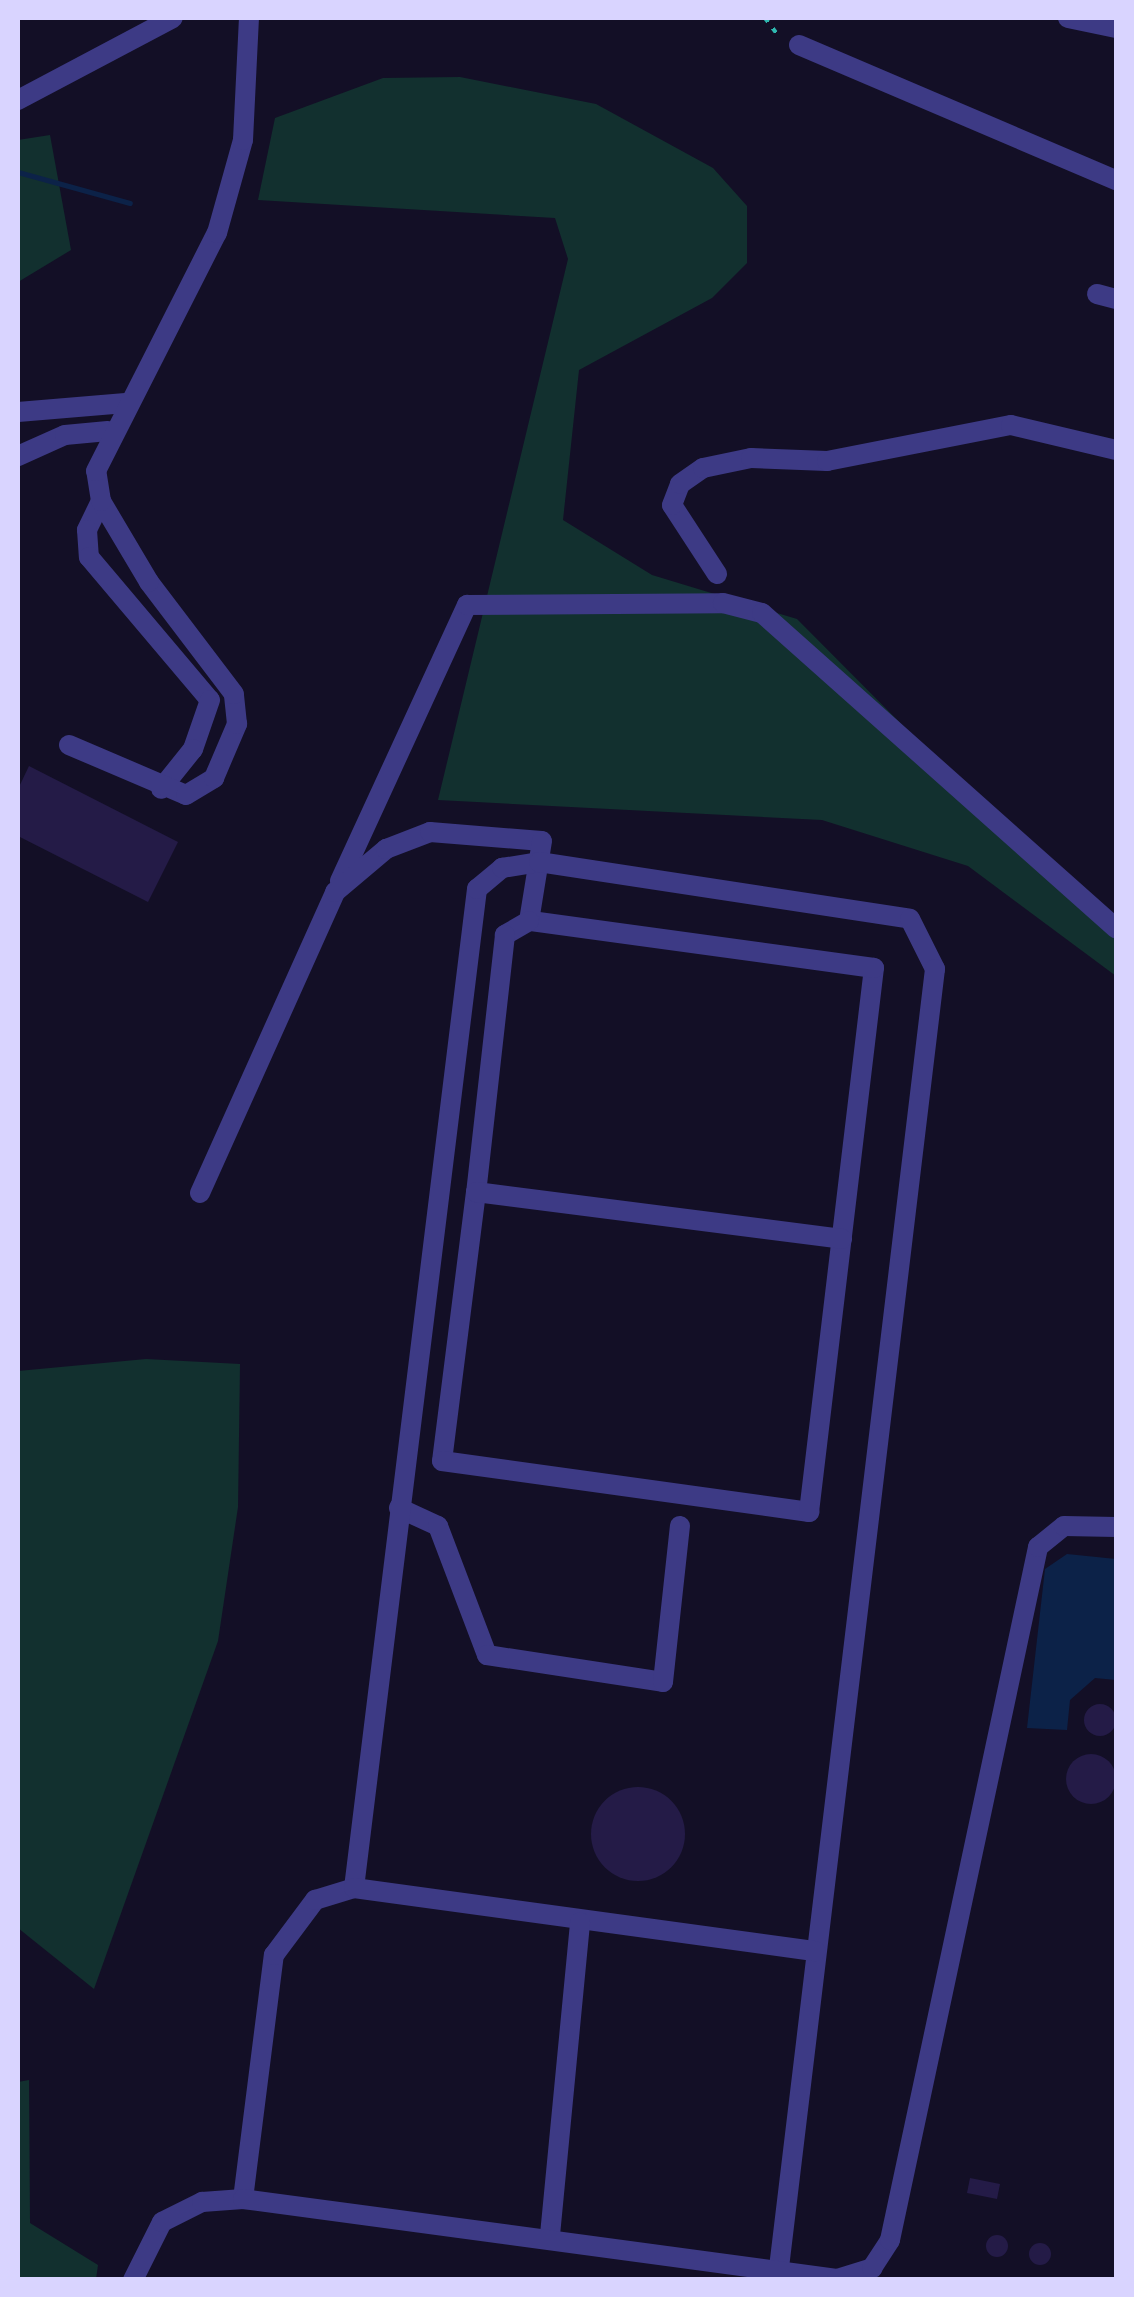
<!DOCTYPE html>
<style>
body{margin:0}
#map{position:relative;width:1134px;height:2297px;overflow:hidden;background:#130f26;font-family:Montserrat,sans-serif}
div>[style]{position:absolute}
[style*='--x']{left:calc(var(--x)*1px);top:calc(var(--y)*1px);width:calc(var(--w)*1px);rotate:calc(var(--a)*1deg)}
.green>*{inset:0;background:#12302f}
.water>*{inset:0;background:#0c2248}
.stream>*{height:5px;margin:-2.5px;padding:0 2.5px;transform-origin:2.5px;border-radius:2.5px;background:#0c2248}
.building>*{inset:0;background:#241b47}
.round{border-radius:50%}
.path>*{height:4px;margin-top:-2px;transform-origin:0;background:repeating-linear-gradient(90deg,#2fb8b0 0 5px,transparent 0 13px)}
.minor>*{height:20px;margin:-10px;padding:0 10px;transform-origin:10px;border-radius:10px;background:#3d3a85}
span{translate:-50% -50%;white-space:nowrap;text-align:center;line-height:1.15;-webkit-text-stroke:9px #130f26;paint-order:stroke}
.frame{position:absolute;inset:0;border:20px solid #d9d4ff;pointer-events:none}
</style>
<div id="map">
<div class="green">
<div style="clip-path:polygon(460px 77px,596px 104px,713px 168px,747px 206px,747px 263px,712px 298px,579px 370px,563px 520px,652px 575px,797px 619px,1116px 940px,1116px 976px,968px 866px,822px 820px,438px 800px,568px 259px,555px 218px,258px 200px,275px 118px,383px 78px)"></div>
<div style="clip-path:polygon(50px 135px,71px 250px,18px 282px,18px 140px)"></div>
<div style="clip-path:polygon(146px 1359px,240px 1364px,238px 1507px,218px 1641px,94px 1989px,18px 1928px,18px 1371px)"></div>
<div style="clip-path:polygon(29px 2080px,30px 2223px,98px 2265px,96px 2279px,18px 2279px,18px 2082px)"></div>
</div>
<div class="water">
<div style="clip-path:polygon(1067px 1554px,1116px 1559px,1116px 1680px,1095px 1678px,1070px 1700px,1067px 1730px,1027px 1728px,1045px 1569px)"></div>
</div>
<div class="stream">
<div style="--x:18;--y:172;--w:116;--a:15.5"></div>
</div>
<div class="building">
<div style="clip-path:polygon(29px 766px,178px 842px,148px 902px,18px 836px,18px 789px)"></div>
<div class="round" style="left:1084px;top:1704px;width:32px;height:32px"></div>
<div class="round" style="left:1066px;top:1754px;width:50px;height:50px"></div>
<div class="round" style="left:591px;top:1787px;width:94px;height:94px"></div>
<div style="clip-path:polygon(970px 2178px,1000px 2184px,997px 2199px,967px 2193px)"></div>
<div class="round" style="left:986px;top:2235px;width:22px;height:22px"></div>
<div class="round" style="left:1029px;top:2243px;width:22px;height:22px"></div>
</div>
<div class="path">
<div style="--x:765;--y:18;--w:25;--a:53"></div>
</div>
<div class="minor">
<div style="--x:1068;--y:18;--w:49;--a:11.8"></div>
<div style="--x:799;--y:45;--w:345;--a:23.1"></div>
<div style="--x:18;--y:100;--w:175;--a:-27.9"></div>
<div style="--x:1097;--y:294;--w:20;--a:15"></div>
<div style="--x:18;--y:412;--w:108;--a:-4.8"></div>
<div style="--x:18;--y:456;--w:51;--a:-24.1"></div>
<div style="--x:65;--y:435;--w:43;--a:-5.3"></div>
<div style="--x:101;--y:501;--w:32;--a:116"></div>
<div style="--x:87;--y:530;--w:27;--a:86"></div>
<div style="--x:89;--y:557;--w:187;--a:49.8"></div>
<div style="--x:210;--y:700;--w:52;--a:109.1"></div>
<div style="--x:193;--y:749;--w:51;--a:128.7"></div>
<div style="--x:717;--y:574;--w:82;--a:-123.1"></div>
<div style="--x:672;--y:505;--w:22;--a:-69"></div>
<div style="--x:680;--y:484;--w:28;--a:-35"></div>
<div style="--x:703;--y:468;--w:49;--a:-11.8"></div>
<div style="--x:751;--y:458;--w:76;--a:2.3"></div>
<div style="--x:827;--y:461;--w:187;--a:-11.1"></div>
<div style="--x:1011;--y:425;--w:108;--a:13.4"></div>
<div style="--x:69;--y:745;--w:127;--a:23.1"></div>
<div style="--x:186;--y:795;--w:33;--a:-31"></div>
<div style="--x:214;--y:778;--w:59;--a:-66.9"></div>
<div style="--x:237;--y:724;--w:30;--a:-96"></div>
<div style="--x:234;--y:694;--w:141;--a:-127.2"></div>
<div style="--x:149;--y:582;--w:94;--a:-120.7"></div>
<div style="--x:101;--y:501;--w:30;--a:-99"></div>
<div style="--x:96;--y:471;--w:267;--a:-63.1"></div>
<div style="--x:217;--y:233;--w:97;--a:-74.4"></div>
<div style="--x:243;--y:140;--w:122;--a:-87.2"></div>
<div style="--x:340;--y:881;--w:304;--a:-65.3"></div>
<div style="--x:467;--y:605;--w:256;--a:-0.4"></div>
<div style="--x:723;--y:603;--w:40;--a:14.4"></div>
<div style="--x:762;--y:613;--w:474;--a:41.7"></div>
<div style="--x:476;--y:1192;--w:271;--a:97.2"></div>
<div style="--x:442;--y:1461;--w:371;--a:7.9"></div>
<div style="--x:809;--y:1512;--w:548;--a:-83.19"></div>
<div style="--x:874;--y:968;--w:348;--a:-172.2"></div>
<div style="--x:200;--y:1193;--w:330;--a:-65.8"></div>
<div style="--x:335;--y:892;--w:67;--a:-40.1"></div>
<div style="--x:386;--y:849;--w:47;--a:-21.1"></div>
<div style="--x:430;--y:832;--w:112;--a:4.6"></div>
<div style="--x:542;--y:841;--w:81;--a:99.2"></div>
<div style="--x:529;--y:921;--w:28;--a:150"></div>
<div style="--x:505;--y:935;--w:259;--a:96.4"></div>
<div style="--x:476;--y:1192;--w:369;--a:7.3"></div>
<div style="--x:399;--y:1508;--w:43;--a:24.8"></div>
<div style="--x:438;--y:1526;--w:138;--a:69.2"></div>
<div style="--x:487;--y:1655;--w:178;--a:8.7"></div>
<div style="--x:663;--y:1682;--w:157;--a:-83.8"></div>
<div style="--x:354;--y:1888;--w:1007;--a:-82.98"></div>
<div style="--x:477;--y:889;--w:33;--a:-40"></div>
<div style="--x:502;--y:868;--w:37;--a:-9"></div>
<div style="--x:539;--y:862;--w:375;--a:8.7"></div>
<div style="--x:910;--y:919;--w:56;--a:63.4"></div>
<div style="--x:935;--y:969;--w:1308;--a:96.85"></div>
<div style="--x:243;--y:2199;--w:246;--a:-82.8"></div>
<div style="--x:274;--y:1955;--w:69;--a:-53.3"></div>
<div style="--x:315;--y:1900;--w:41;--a:-17.1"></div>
<div style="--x:354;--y:1888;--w:466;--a:7.8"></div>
<div style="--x:550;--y:2235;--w:314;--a:-84.5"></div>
<div style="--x:133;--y:2280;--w:65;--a:-63.4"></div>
<div style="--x:162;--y:2222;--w:45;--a:-26.6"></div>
<div style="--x:202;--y:2202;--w:41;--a:-4.2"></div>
<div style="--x:243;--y:2199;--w:599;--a:7.67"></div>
<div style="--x:837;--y:2279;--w:37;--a:-17"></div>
<div style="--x:872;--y:2268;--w:33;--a:-57"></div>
<div style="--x:890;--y:2240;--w:709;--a:-77.94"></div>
<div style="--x:1038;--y:1547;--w:33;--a:-39"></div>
<div style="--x:1064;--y:1526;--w:52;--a:1.1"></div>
</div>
<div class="frame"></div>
</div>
